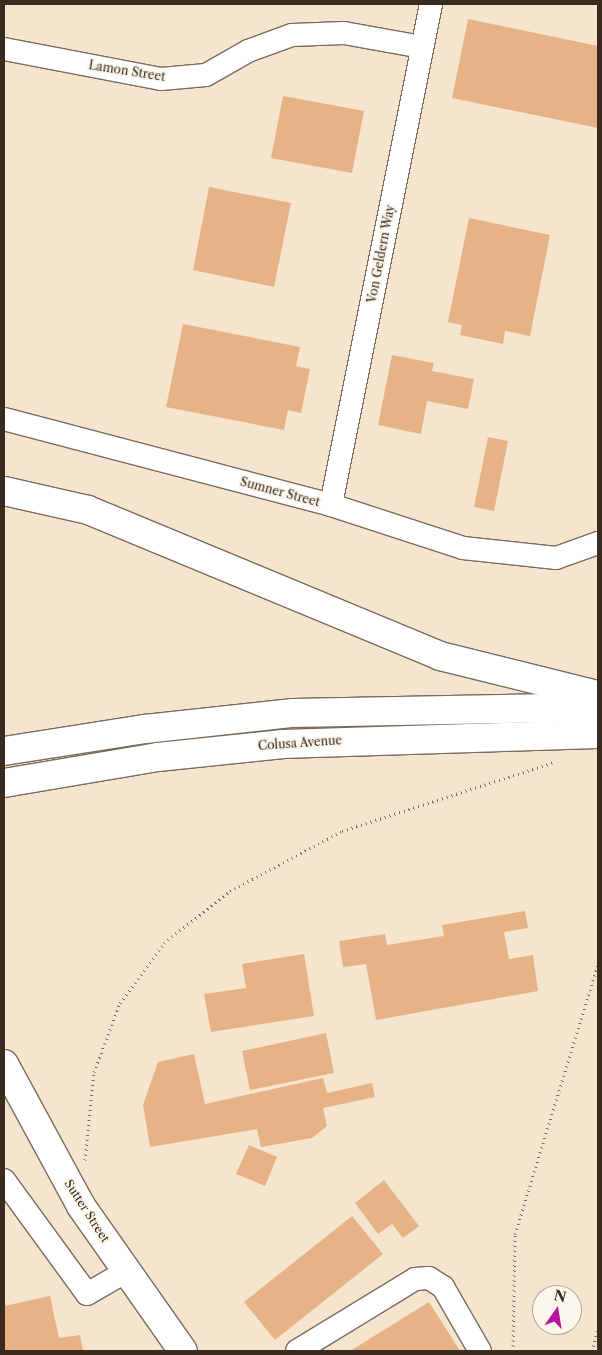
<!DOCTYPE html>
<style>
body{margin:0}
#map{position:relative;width:602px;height:1355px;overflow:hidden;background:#f5e5ce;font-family:"Libre Caslon Text",serif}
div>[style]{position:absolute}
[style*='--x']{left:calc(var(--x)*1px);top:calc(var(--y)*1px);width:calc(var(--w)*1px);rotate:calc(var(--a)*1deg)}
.building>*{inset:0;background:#e8b287}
.path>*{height:3px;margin-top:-1.5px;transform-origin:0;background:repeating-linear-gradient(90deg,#7c6b5c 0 1px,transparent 0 5px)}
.roads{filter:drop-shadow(1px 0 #7c6b5c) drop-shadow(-1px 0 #7c6b5c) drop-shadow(0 1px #7c6b5c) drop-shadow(0 -1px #7c6b5c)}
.minor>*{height:22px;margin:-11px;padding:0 11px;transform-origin:11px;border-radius:11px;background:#fff}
.major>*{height:28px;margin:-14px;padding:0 14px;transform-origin:14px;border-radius:14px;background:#fff}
.highway>*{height:28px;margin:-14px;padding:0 14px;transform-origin:14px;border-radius:14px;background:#fff}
span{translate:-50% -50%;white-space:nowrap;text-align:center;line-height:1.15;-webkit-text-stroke:4px #fbf7ec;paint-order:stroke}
.street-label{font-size:12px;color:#3b2a1e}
.frame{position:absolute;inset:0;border:5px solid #3b2a1e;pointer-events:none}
.north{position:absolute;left:532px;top:1285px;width:50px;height:50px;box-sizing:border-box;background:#fbf7ec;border:1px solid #aea59a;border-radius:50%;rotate:13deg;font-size:14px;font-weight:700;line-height:20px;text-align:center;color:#3b2a1e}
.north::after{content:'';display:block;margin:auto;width:18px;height:22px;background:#b5179e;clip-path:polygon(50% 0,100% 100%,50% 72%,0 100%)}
</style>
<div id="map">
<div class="building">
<div style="clip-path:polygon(468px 19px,598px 46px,598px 128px,452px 98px)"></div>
<div style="clip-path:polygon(283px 96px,364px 111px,352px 173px,271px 158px)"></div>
<div style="clip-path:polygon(209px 187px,291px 203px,274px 287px,193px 270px)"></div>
<div style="clip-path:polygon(469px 218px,550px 235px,530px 336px,505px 331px,503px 344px,460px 335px,462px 325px,448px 322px)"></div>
<div style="clip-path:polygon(183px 324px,300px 347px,296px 366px,310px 369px,301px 413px,288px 410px,284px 430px,166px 407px)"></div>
<div style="clip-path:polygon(392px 355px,434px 363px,432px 371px,474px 379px,468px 409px,427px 401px,421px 434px,378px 425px)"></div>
<div style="clip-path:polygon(488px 437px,508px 441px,494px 511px,474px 507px)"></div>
<div style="clip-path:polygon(525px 911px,528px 928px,504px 932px,509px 959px,533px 955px,538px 991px,376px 1020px,366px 964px,343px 967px,339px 941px,385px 934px,387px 945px,444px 936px,442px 925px)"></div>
<div style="clip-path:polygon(304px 954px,314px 1016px,211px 1032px,204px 994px,246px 988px,242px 964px)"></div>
<div style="clip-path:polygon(326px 1033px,334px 1073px,250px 1090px,242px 1051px)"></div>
<div style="clip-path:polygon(194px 1054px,205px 1104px,323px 1078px,327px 1093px,372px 1083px,375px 1097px,323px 1108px,327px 1126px,312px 1138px,261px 1147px,257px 1129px,150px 1147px,143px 1105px,158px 1062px)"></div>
<div style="clip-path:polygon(249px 1145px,277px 1157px,265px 1186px,236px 1174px)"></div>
<div style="clip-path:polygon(384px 1180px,419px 1226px,403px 1238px,392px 1224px,378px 1234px,355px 1203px)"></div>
<div style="clip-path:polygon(352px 1216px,383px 1254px,275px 1340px,244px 1302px)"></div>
<div style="clip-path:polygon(50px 1296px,59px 1338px,80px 1335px,83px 1351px,4px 1351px,4px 1306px)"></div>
<div style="clip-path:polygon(429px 1302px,460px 1351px,350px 1351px)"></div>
</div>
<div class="path">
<div style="--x:85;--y:1160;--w:88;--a:-84.2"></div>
<div style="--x:94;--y:1072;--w:74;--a:-69.4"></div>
<div style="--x:120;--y:1003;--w:74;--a:-53.7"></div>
<div style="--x:164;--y:943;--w:84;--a:-38.2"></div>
<div style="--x:230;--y:891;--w:127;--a:-28.2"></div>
<div style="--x:342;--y:831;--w:223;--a:-18"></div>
<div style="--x:513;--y:1351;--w:117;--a:-89"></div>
<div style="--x:515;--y:1234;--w:282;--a:-72.9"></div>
<div style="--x:592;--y:1351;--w:24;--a:-75"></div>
</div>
<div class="roads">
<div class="minor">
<div style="--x:4;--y:49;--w:160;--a:10.8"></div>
<div style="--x:161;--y:79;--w:45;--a:-5.1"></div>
<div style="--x:206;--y:75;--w:48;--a:-29.7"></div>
<div style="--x:248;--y:51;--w:47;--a:-20"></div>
<div style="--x:292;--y:35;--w:52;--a:-2.2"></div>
<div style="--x:344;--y:33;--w:79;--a:10.2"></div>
<div style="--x:4;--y:419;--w:338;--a:14.7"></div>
<div style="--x:331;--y:505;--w:139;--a:18"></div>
<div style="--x:463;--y:548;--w:94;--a:6.1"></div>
<div style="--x:556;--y:558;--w:45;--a:-19.7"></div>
<div style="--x:331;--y:505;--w:511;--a:-78.71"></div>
<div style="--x:4;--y:1180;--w:141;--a:53.9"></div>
<div style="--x:87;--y:1294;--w:46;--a:-29.9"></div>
<div style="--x:297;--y:1351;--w:138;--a:-31.4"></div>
<div style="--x:415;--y:1279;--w:14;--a:-4"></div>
<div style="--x:429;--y:1278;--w:17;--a:33"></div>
<div style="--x:443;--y:1287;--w:74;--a:60"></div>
</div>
<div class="major">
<div style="--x:4;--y:1064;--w:162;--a:61.5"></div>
<div style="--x:81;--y:1206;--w:177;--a:54.9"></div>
</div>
<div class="highway">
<div style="--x:4;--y:491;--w:86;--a:12.7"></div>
<div style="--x:88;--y:510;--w:381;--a:22.5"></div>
<div style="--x:440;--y:656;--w:163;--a:13.9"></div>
<div style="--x:4;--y:751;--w:143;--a:-8.9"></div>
<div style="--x:145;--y:729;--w:149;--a:-6.2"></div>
<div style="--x:293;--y:713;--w:299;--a:-1.1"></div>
<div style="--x:4;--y:783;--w:156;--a:-9.6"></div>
<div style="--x:158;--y:757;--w:126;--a:-5.9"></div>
<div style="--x:283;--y:744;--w:315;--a:-1.8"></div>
</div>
</div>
<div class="street-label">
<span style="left:127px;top:71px;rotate:9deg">Lamon Street</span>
<span style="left:381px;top:254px;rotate:-79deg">Von Geldern Way</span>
<span style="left:280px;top:492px;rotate:15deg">Sumner Street</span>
<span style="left:300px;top:743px;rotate:-4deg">Colusa Avenue</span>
<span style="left:87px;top:1211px;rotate:57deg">Sutter Street</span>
</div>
<div class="frame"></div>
<div class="north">N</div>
</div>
